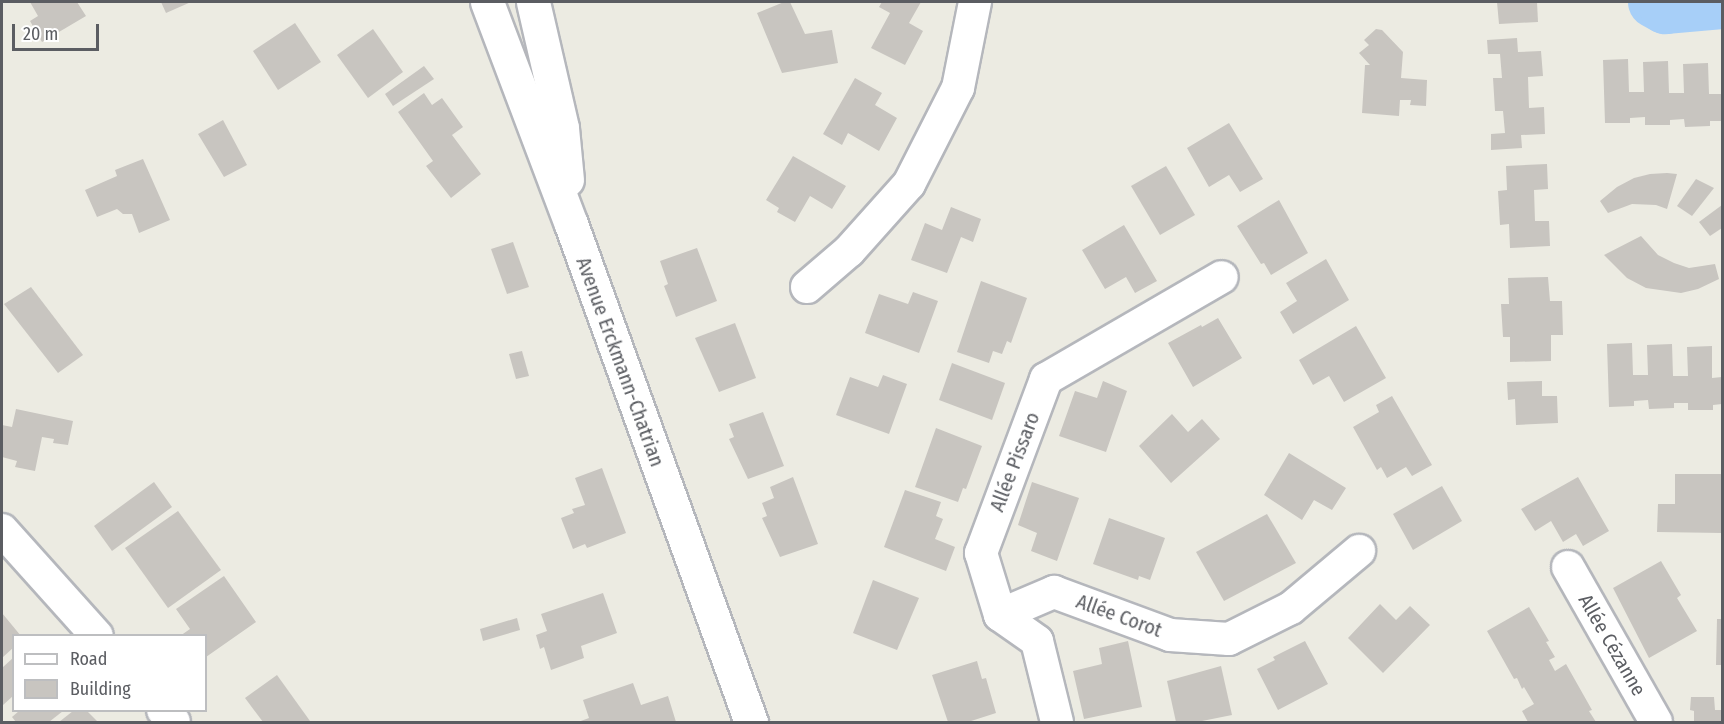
<!DOCTYPE html>
<meta charset="utf-8">
<style>
body{margin:0}
#map{position:relative;width:1724px;height:724px;overflow:hidden;background:#ecebe2;font-family:"Fira Sans Condensed",sans-serif}
div>[style]{position:absolute}
[style*='--x']{left:calc(var(--x)*1px);top:calc(var(--y)*1px);width:calc(var(--w)*1px);rotate:calc(var(--a)*1deg)}
.river>*{height:52px;margin:-26px;padding:0 26px;transform-origin:26px;border-radius:26px;background:#a7cff8}
.building>*{inset:0;background:#c8c5c0}
.roads{filter:drop-shadow(2px 0 #b5b7bc) drop-shadow(-2px 0 #b5b7bc) drop-shadow(0 2px #b5b7bc) drop-shadow(0 -2px #b5b7bc)}
.street>*{height:32px;margin:-16px;padding:0 16px;transform-origin:16px;border-radius:16px;background:#fff}
.secondary>*{height:33px;margin:-16.5px;padding:0 16.5px;transform-origin:16.5px;border-radius:16.5px;background:#fff}
span{translate:-50% -50%;white-space:nowrap;text-align:center;line-height:1.15;-webkit-text-stroke:4.5px #fff;paint-order:stroke}
.street-label{font-size:20px;color:#5b5d62}
.frame{position:absolute;inset:0;border:3px solid #5b5d62;pointer-events:none}
.legend{position:absolute;left:12px;top:634px;width:195px;height:78px;box-sizing:border-box;background:#fff;border:2px solid #bdbec0;margin:0;padding:8px 10px;list-style:none;font-size:18px;color:#5b5d62}
.legend li{display:flex;align-items:center;gap:12px;height:30px}
.legend b{width:30px;border:2px solid #bdbec0}
.scale{position:absolute;left:12px;top:24px;width:87px;height:27px;box-sizing:border-box;border:3px solid #5b5d62;border-top:0;padding-left:8px;font-size:18px;line-height:21px;white-space:nowrap;color:#5b5d62;-webkit-text-stroke:4px #fff;paint-order:stroke}
</style>
<div id="map">
<div class="river">
<div style="--x:1654;--y:2;--w:13;--a:29"></div>
<div style="--x:1665;--y:8;--w:57;--a:-5"></div>
</div>
<div class="building">
<div style="clip-path:polygon(30px 2px,77px 2px,86px 16px,42px 42px,30px 21px,38px 16px)"></div>
<div style="clip-path:polygon(161px 2px,191px 2px,166px 13px)"></div>
<div style="clip-path:polygon(784px 2px,790px 2px,805px 34px,832px 30px,838px 63px,782px 73px,757px 13px)"></div>
<div style="clip-path:polygon(882px 2px,921px 2px,909px 23px,923px 31px,905px 65px,871px 48px,890px 13px,879px 7px)"></div>
<div style="clip-path:polygon(1497px 2px,1537px 2px,1538px 22px,1499px 24px)"></div>
<div style="clip-path:polygon(295px 23px,321px 62px,278px 90px,253px 51px)"></div>
<div style="clip-path:polygon(373px 29px,403px 72px,368px 98px,337px 55px)"></div>
<div style="clip-path:polygon(1376px 29px,1382px 30px,1403px 52px,1401px 78px,1427px 80px,1426px 106px,1410px 105px,1411px 100px,1400px 100px,1399px 116px,1362px 113px,1365px 65px,1370px 65px,1359px 53px,1369px 45px,1364px 40px)"></div>
<div style="clip-path:polygon(1517px 38px,1518px 52px,1541px 51px,1543px 76px,1528px 77px,1529px 108px,1544px 107px,1545px 134px,1521px 135px,1522px 148px,1491px 150px,1491px 134px,1505px 133px,1503px 111px,1495px 111px,1493px 78px,1502px 78px,1500px 54px,1488px 54px,1487px 40px)"></div>
<div style="clip-path:polygon(1628px 59px,1629px 92px,1644px 92px,1643px 62px,1668px 61px,1669px 93px,1684px 93px,1683px 64px,1708px 63px,1709px 94px,1722px 94px,1722px 121px,1710px 121px,1710px 126px,1685px 127px,1684px 119px,1670px 120px,1670px 125px,1645px 125px,1645px 117px,1630px 118px,1630px 123px,1605px 123px,1603px 60px)"></div>
<div style="clip-path:polygon(424px 66px,434px 79px,393px 106px,385px 94px)"></div>
<div style="clip-path:polygon(855px 78px,882px 93px,875px 105px,897px 118px,879px 151px,848px 133px,842px 145px,823px 134px)"></div>
<div style="clip-path:polygon(424px 93px,432px 105px,442px 98px,463px 127px,452px 135px,481px 174px,451px 198px,426px 166px,433px 161px,398px 112px)"></div>
<div style="clip-path:polygon(223px 120px,247px 165px,224px 177px,198px 134px)"></div>
<div style="clip-path:polygon(1229px 123px,1263px 179px,1240px 192px,1229px 175px,1209px 187px,1187px 148px)"></div>
<div style="clip-path:polygon(793px 156px,846px 186px,832px 209px,810px 196px,795px 222px,777px 212px,779px 208px,766px 200px)"></div>
<div style="clip-path:polygon(143px 159px,170px 220px,139px 233px,132px 214px,123px 214px,117px 209px,97px 217px,85px 190px,117px 176px,115px 170px)"></div>
<div style="clip-path:polygon(1547px 164px,1548px 189px,1534px 190px,1535px 221px,1549px 221px,1550px 246px,1510px 248px,1509px 224px,1500px 225px,1498px 191px,1507px 190px,1506px 166px)"></div>
<div style="clip-path:polygon(1166px 166px,1195px 215px,1160px 235px,1131px 186px)"></div>
<div style="clip-path:polygon(1667px 173px,1677px 174px,1667px 209px,1656px 205px,1632px 204px,1608px 213px,1600px 201px,1617px 187px,1634px 178px,1650px 174px)"></div>
<div style="clip-path:polygon(1696px 179px,1714px 188px,1692px 216px,1677px 206px)"></div>
<div style="clip-path:polygon(1279px 200px,1308px 253px,1271px 275px,1264px 263px,1261px 264px,1237px 226px)"></div>
<div style="clip-path:polygon(1722px 205px,1722px 228px,1710px 236px,1699px 222px)"></div>
<div style="clip-path:polygon(951px 207px,981px 219px,973px 242px,961px 237px,947px 273px,911px 260px,925px 223px,942px 230px)"></div>
<div style="clip-path:polygon(1124px 225px,1157px 281px,1135px 293px,1126px 277px,1105px 289px,1082px 250px)"></div>
<div style="clip-path:polygon(1641px 236px,1658px 255px,1674px 263px,1689px 268px,1715px 264px,1719px 279px,1698px 289px,1681px 293px,1646px 288px,1627px 278px,1604px 255px)"></div>
<div style="clip-path:polygon(513px 242px,529px 287px,507px 294px,491px 249px)"></div>
<div style="clip-path:polygon(697px 248px,717px 301px,676px 317px,664px 286px,668px 284px,660px 261px)"></div>
<div style="clip-path:polygon(1326px 259px,1349px 300px,1293px 334px,1280px 312px,1297px 301px,1286px 283px)"></div>
<div style="clip-path:polygon(1548px 277px,1550px 301px,1562px 301px,1563px 335px,1551px 335px,1551px 361px,1510px 362px,1510px 337px,1503px 337px,1501px 304px,1509px 304px,1508px 278px)"></div>
<div style="clip-path:polygon(981px 281px,1027px 298px,1011px 343px,1007px 341px,1002px 354px,993px 351px,989px 363px,957px 352px)"></div>
<div style="clip-path:polygon(31px 287px,83px 355px,58px 373px,4px 304px)"></div>
<div style="clip-path:polygon(913px 292px,938px 301px,919px 353px,865px 333px,879px 294px,908px 304px)"></div>
<div style="clip-path:polygon(1218px 318px,1242px 358px,1193px 387px,1168px 343px,1201px 325px,1202px 327px)"></div>
<div style="clip-path:polygon(735px 323px,756px 378px,719px 392px,695px 338px)"></div>
<div style="clip-path:polygon(1356px 326px,1386px 378px,1344px 402px,1329px 376px,1313px 385px,1299px 360px)"></div>
<div style="clip-path:polygon(1632px 343px,1633px 375px,1648px 375px,1647px 345px,1672px 344px,1673px 376px,1688px 376px,1687px 347px,1712px 346px,1712px 378px,1722px 377px,1722px 404px,1713px 405px,1713px 410px,1688px 410px,1688px 403px,1674px 403px,1674px 408px,1649px 409px,1648px 400px,1634px 401px,1634px 406px,1609px 407px,1607px 344px)"></div>
<div style="clip-path:polygon(522px 351px,529px 376px,516px 379px,509px 354px)"></div>
<div style="clip-path:polygon(952px 363px,1005px 383px,992px 420px,939px 400px)"></div>
<div style="clip-path:polygon(883px 375px,907px 384px,889px 434px,836px 415px,850px 377px,878px 387px)"></div>
<div style="clip-path:polygon(1103px 381px,1127px 391px,1106px 452px,1059px 436px,1075px 391px,1097px 398px)"></div>
<div style="clip-path:polygon(1542px 381px,1542px 396px,1557px 396px,1558px 423px,1516px 425px,1515px 399px,1508px 400px,1507px 382px)"></div>
<div style="clip-path:polygon(1392px 396px,1432px 465px,1412px 476px,1406px 467px,1387px 478px,1381px 467px,1377px 470px,1353px 427px,1379px 412px,1376px 405px)"></div>
<div style="clip-path:polygon(16px 409px,73px 421px,68px 445px,53px 443px,54px 439px,42px 437px,35px 471px,15px 467px,17px 461px,2px 457px,2px 425px,12px 427px)"></div>
<div style="clip-path:polygon(763px 412px,784px 466px,748px 479px,729px 439px,734px 437px,729px 424px)"></div>
<div style="clip-path:polygon(1172px 414px,1188px 432px,1202px 419px,1220px 439px,1171px 483px,1139px 446px)"></div>
<div style="clip-path:polygon(936px 428px,982px 446px,966px 489px,963px 488px,958px 502px,915px 487px)"></div>
<div style="clip-path:polygon(1289px 453px,1346px 488px,1332px 510px,1314px 500px,1302px 520px,1264px 495px)"></div>
<div style="clip-path:polygon(602px 468px,626px 533px,587px 548px,585px 544px,573px 549px,561px 518px,574px 513px,572px 509px,585px 505px,575px 478px)"></div>
<div style="clip-path:polygon(1675px 474px,1722px 474px,1722px 533px,1657px 532px,1658px 504px,1675px 504px)"></div>
<div style="clip-path:polygon(793px 477px,818px 544px,780px 557px,762px 518px,767px 516px,762px 503px,774px 498px,770px 487px)"></div>
<div style="clip-path:polygon(1578px 477px,1609px 531px,1583px 546px,1576px 534px,1563px 542px,1551px 521px,1535px 531px,1521px 509px)"></div>
<div style="clip-path:polygon(154px 482px,172px 507px,112px 551px,94px 526px)"></div>
<div style="clip-path:polygon(1032px 482px,1079px 498px,1057px 561px,1031px 551px,1037px 533px,1018px 525px)"></div>
<div style="clip-path:polygon(1442px 486px,1462px 521px,1413px 550px,1393px 514px)"></div>
<div style="clip-path:polygon(905px 490px,941px 502px,936px 516px,943px 519px,935px 539px,955px 547px,946px 571px,884px 547px)"></div>
<div style="clip-path:polygon(178px 511px,221px 570px,168px 608px,125px 548px)"></div>
<div style="clip-path:polygon(1267px 514px,1296px 563px,1224px 601px,1196px 552px)"></div>
<div style="clip-path:polygon(1109px 518px,1165px 538px,1150px 580px,1139px 576px,1138px 580px,1093px 564px)"></div>
<div style="clip-path:polygon(1661px 561px,1681px 595px,1677px 598px,1697px 631px,1649px 658px,1613px 588px)"></div>
<div style="clip-path:polygon(224px 576px,256px 622px,206px 657px,206px 636px,180px 636px,190px 629px,176px 609px)"></div>
<div style="clip-path:polygon(873px 580px,919px 598px,897px 650px,853px 633px)"></div>
<div style="clip-path:polygon(603px 593px,617px 633px,581px 646px,584px 658px,551px 670px,544px 647px,540px 649px,536px 635px,547px 631px,541px 614px)"></div>
<div style="clip-path:polygon(1380px 604px,1396px 620px,1410px 606px,1430px 625px,1383px 673px,1348px 638px)"></div>
<div style="clip-path:polygon(1529px 607px,1549px 641px,1546px 642px,1555px 657px,1549px 660px,1555px 671px,1566px 664px,1592px 710px,1589px 711px,1596px 722px,1528px 722px,1522px 711px,1534px 704px,1524px 687px,1522px 689px,1517px 678px,1514px 679px,1487px 631px)"></div>
<div style="clip-path:polygon(2px 613px,21px 636px,14px 636px,14px 647px,2px 658px)"></div>
<div style="clip-path:polygon(517px 618px,520px 630px,483px 641px,480px 629px)"></div>
<div style="clip-path:polygon(1717px 619px,1722px 619px,1722px 665px,1716px 665px)"></div>
<div style="clip-path:polygon(1128px 641px,1142px 707px,1084px 719px,1073px 671px,1102px 664px,1099px 648px)"></div>
<div style="clip-path:polygon(1305px 641px,1328px 684px,1278px 710px,1257px 669px,1275px 660px,1273px 657px)"></div>
<div style="clip-path:polygon(14px 657px,14px 695px,2px 706px,2px 668px)"></div>
<div style="clip-path:polygon(977px 661px,982px 679px,986px 678px,996px 713px,968px 722px,948px 722px,932px 675px)"></div>
<div style="clip-path:polygon(1221px 666px,1232px 715px,1197px 722px,1176px 722px,1167px 681px)"></div>
<div style="clip-path:polygon(277px 675px,310px 721px,263px 722px,245px 698px)"></div>
<div style="clip-path:polygon(633px 683px,641px 705px,668px 696px,676px 722px,578px 722px,589px 718px,583px 700px)"></div>
<div style="clip-path:polygon(1691px 697px,1714px 697px,1715px 710px,1722px 710px,1722px 722px,1694px 722px,1694px 711px,1690px 710px)"></div>
<div style="clip-path:polygon(19px 711px,63px 711px,49px 722px,16px 722px,12px 717px)"></div>
<div style="clip-path:polygon(73px 711px,87px 711px,98px 722px,59px 722px)"></div>
</div>
<div class="roads">
<div class="street">
<div style="--x:807;--y:287;--w:55;--a:-40.6"></div>
<div style="--x:849;--y:251;--w:90;--a:-48.2"></div>
<div style="--x:909;--y:184;--w:108;--a:-63"></div>
<div style="--x:958;--y:88;--w:88;--a:-78.8"></div>
<div style="--x:2;--y:530;--w:142;--a:48.1"></div>
<div style="--x:1568;--y:567;--w:178;--a:60.4"></div>
<div style="--x:1000;--y:615;--w:59;--a:-23.1"></div>
<div style="--x:1054;--y:592;--w:124;--a:20.3"></div>
<div style="--x:1170;--y:635;--w:59;--a:3.9"></div>
<div style="--x:1229;--y:639;--w:69;--a:-26.6"></div>
<div style="--x:1291;--y:608;--w:89;--a:-40"></div>
<div style="--x:163;--y:710;--w:16;--a:47"></div>
<div style="--x:1057;--y:722;--w:83;--a:-103.9"></div>
<div style="--x:1037;--y:641;--w:45;--a:-144.9"></div>
<div style="--x:1000;--y:615;--w:65;--a:-107"></div>
<div style="--x:981;--y:553;--w:186;--a:-69.5"></div>
<div style="--x:1046;--y:379;--w:203;--a:-30.1"></div>
</div>
<div class="secondary">
<div style="--x:487;--y:2;--w:237;--a:69.3"></div>
<div style="--x:571;--y:224;--w:530;--a:70.13"></div>
<div style="--x:533;--y:2;--w:129;--a:77"></div>
<div style="--x:562;--y:128;--w:52;--a:84.5"></div>
</div>
</div>
<div class="street-label">
<span style="left:620px;top:362px;rotate:70deg">Avenue Erckmann-Chatrian</span>
<span style="left:1015px;top:462px;rotate:-69deg">Allée Pissaro</span>
<span style="left:1119px;top:616px;rotate:20deg">Allée Corot</span>
<span style="left:1612px;top:645px;rotate:60deg">Allée Cézanne</span>
</div>
<div class="frame"></div>
<ul class="legend">
<li><b style="height:8px;background:#fff"></b>Road</li>
<li><b style="height:16px;background:#c8c5c0"></b>Building</li>
</ul>
<div class="scale">20 m</div>
</div>
